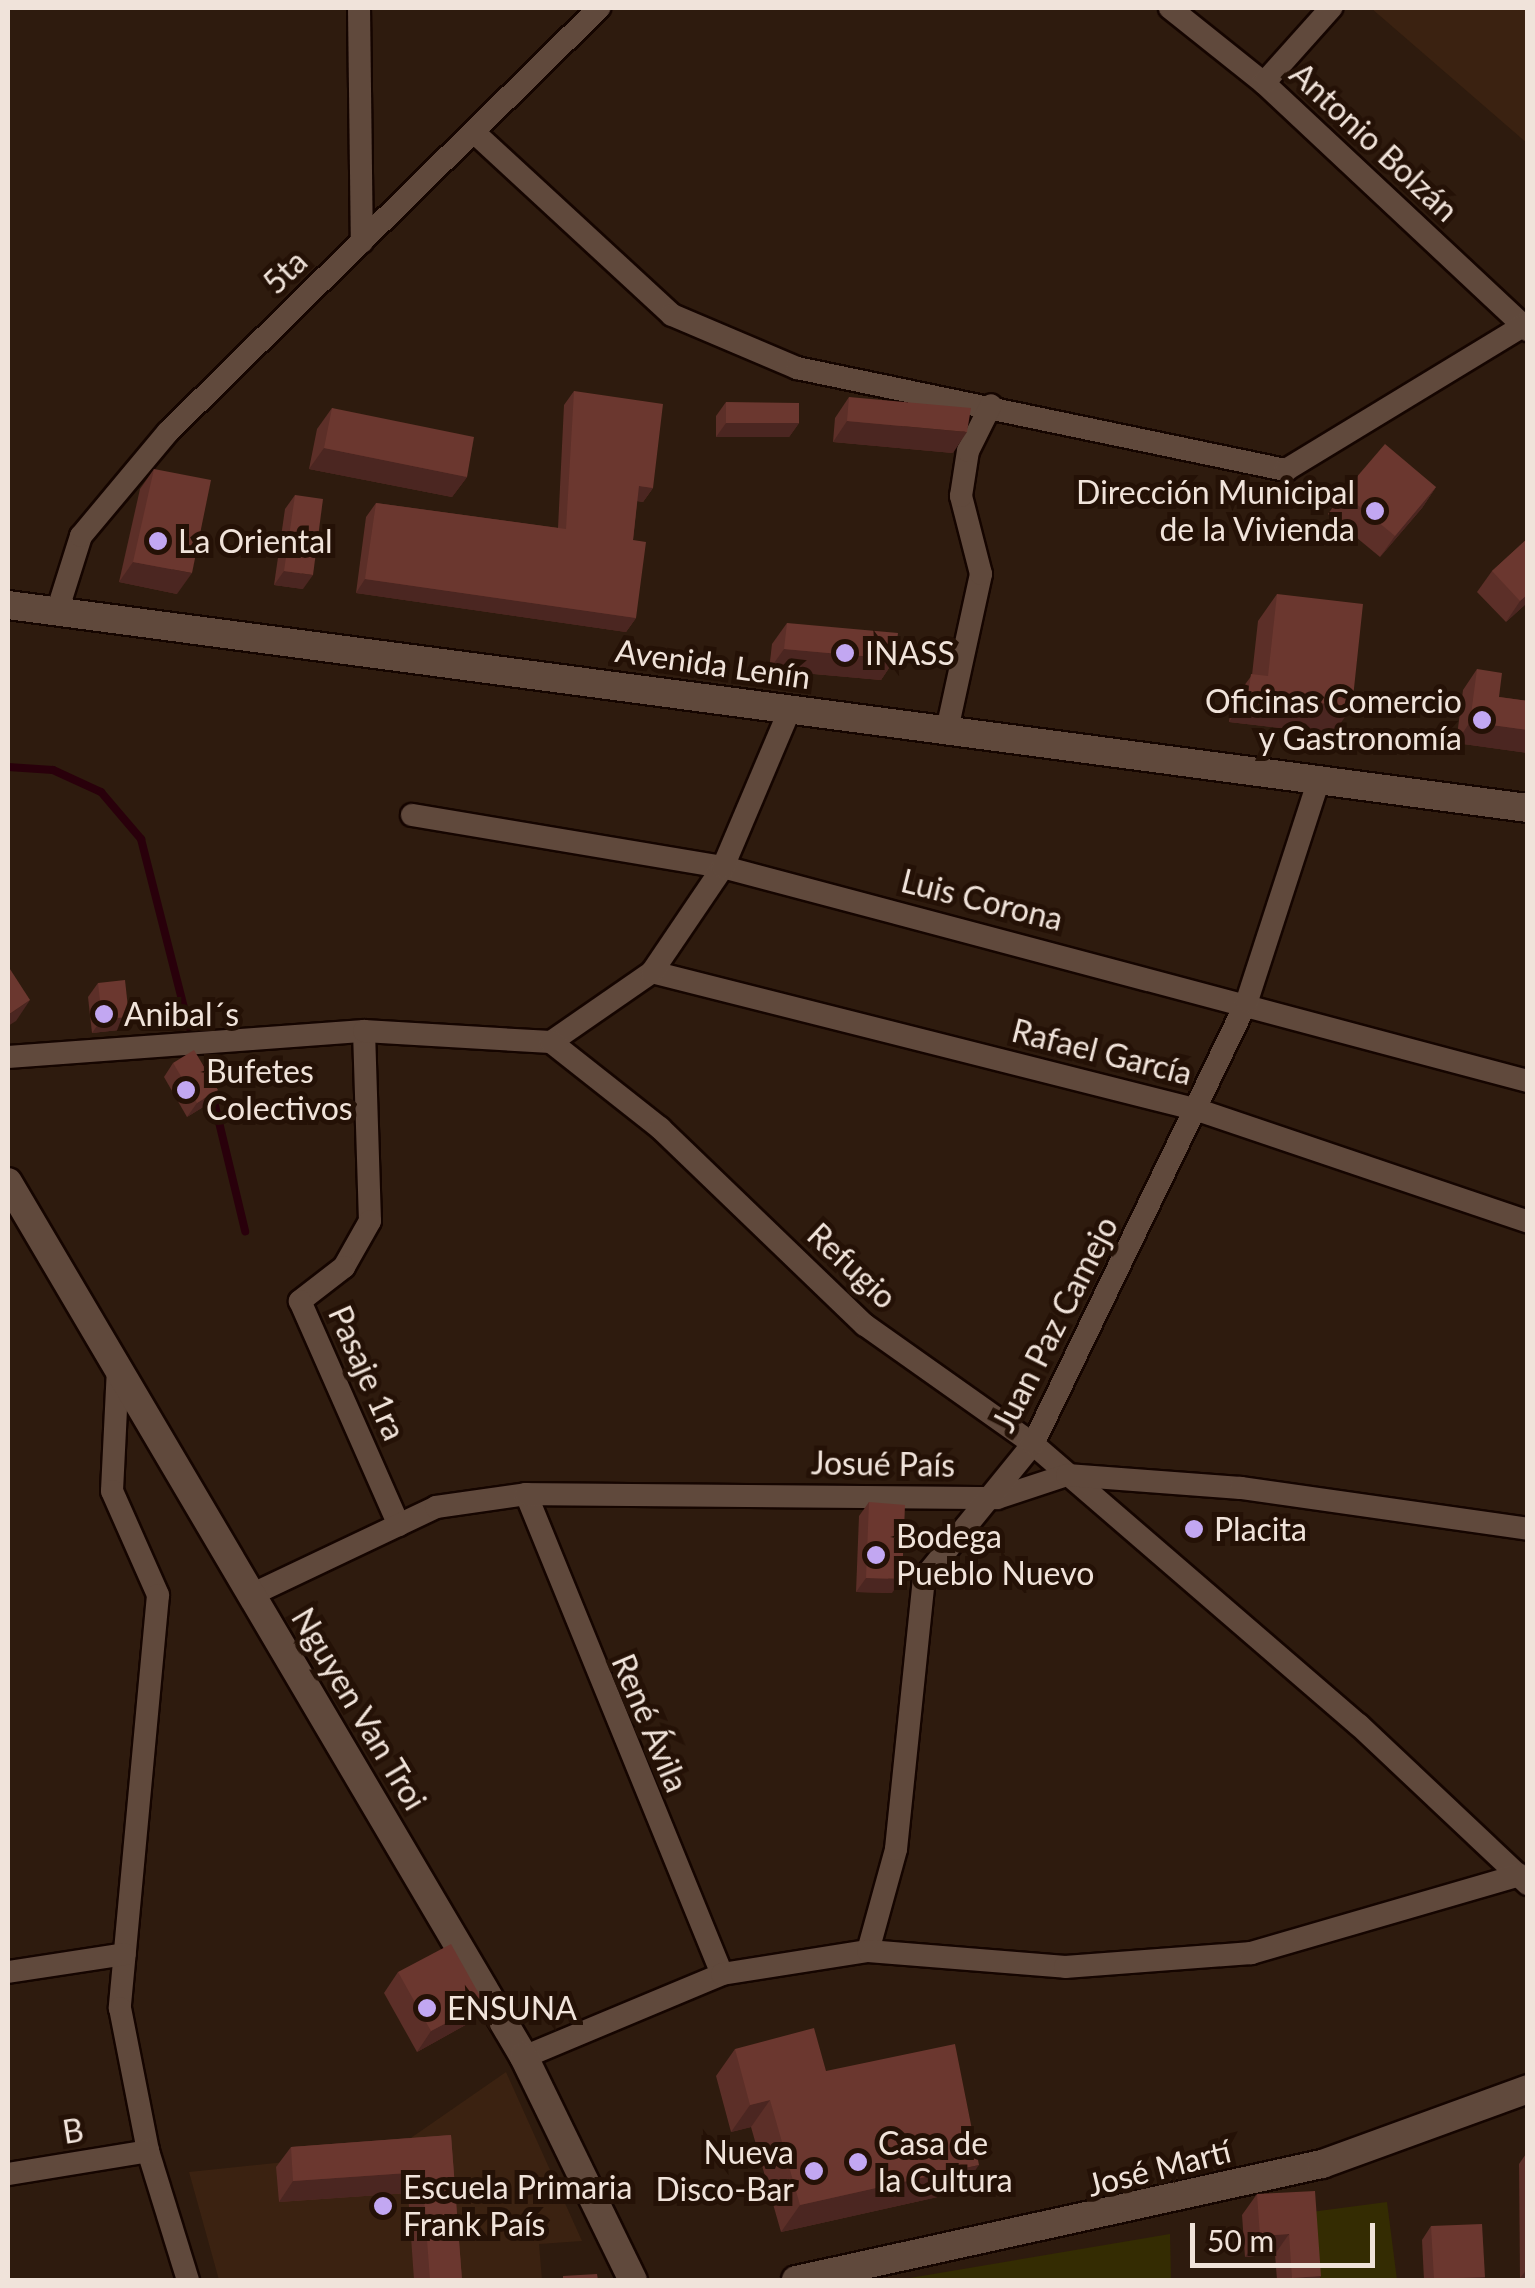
<!DOCTYPE html>
<meta charset="utf-8">
<style>
body{margin:0}
#map{position:relative;width:1535px;height:2288px;overflow:hidden;background:#2e1b0e;font-family:Lato,sans-serif}
div>[style]{position:absolute}
[style*='--x']{left:calc(var(--x)*1px);top:calc(var(--y)*1px);width:calc(var(--w)*1px);rotate:calc(var(--a)*1deg)}
.built>*{inset:0;background:#3b2211}
.green>*{inset:0;background:#342c02}
.stream>*{height:8px;margin:-4px;padding:0 4px;transform-origin:4px;border-radius:4px;background:#29000b}
.roads{filter:drop-shadow(2px 0 #150500) drop-shadow(-2px 0 #150500) drop-shadow(0 2px #150500) drop-shadow(0 -2px #150500)}
.minor>*{height:22px;margin:-11px;padding:0 11px;transform-origin:11px;border-radius:11px;background:#60493c}
.tertiary>*{height:28px;margin:-14px;padding:0 14px;transform-origin:14px;border-radius:14px;background:#60493c}
.wall>*{inset:0;background:#5c2f28}
.shaded-wall>*{inset:0;background:#4b2621}
.building>*{inset:0;background:#6b372f}
.dots>*{width:28px;height:28px;translate:-50% -50%;box-sizing:border-box;border:5px solid #241106;border-radius:50%}
span{translate:-50% -50%;white-space:nowrap;text-align:center;line-height:1.15;-webkit-text-stroke:10px #241106;paint-order:stroke}
.street-label{font-size:32px;color:#f0e3da}
.poi-label{font-size:32px;color:#f0e3da}
.right{translate:-100% -50%;text-align:right}
.left{translate:0 -50%;text-align:left}
.frame{position:absolute;inset:0;border:10px solid #f0e3da;pointer-events:none}
.scale{position:absolute;left:1190px;top:2223px;width:185px;height:45px;box-sizing:border-box;border:5px solid #f0e3da;border-top:0;padding-left:12px;font-size:30px;line-height:35px;white-space:nowrap;color:#f0e3da;-webkit-text-stroke:8px #241106;paint-order:stroke}
</style>
<div id="map">
<div class="built">
<div style="clip-path:polygon(1371px 8px,1527px 8px,1527px 143px)"></div>
<div style="clip-path:polygon(506px 2072px,582px 2241px,539px 2244px,542px 2280px,219px 2280px,189px 2172px,392px 2151px)"></div>
</div>
<div class="green">
<div style="clip-path:polygon(1387px 2202px,1397px 2280px,1319px 2280px,1311px 2212px)"></div>
<div style="clip-path:polygon(1170px 2234px,1171px 2280px,898px 2280px)"></div>
</div>
<div class="stream">
<div style="--x:8;--y:767;--w:45;--a:3.8"></div>
<div style="--x:53;--y:770;--w:53;--a:24.6"></div>
<div style="--x:101;--y:792;--w:62;--a:49.6"></div>
<div style="--x:141;--y:839;--w:194;--a:75.7"></div>
<div style="--x:206;--y:1068;--w:168;--a:76.5"></div>
</div>
<div class="roads">
<div class="minor">
<div style="--x:359;--y:8;--w:234;--a:89.3"></div>
<div style="--x:1170;--y:8;--w:120;--a:38.6"></div>
<div style="--x:1264;--y:83;--w:362;--a:43.1"></div>
<div style="--x:1264;--y:83;--w:101;--a:-48.2"></div>
<div style="--x:477;--y:135;--w:265;--a:42.7"></div>
<div style="--x:672;--y:315;--w:136;--a:23"></div>
<div style="--x:797;--y:368;--w:500;--a:11.8"></div>
<div style="--x:1286;--y:470;--w:277;--a:-31.3"></div>
<div style="--x:57;--y:612;--w:80;--a:-72.5"></div>
<div style="--x:81;--y:536;--w:136;--a:-50.1"></div>
<div style="--x:168;--y:432;--w:605;--a:-44.53"></div>
<div style="--x:947;--y:730;--w:160;--a:-77.7"></div>
<div style="--x:981;--y:574;--w:81;--a:-104.4"></div>
<div style="--x:961;--y:496;--w:46;--a:-81.2"></div>
<div style="--x:968;--y:451;--w:51;--a:-63.4"></div>
<div style="--x:412;--y:815;--w:315;--a:9.5"></div>
<div style="--x:723;--y:867;--w:833;--a:14.89"></div>
<div style="--x:652;--y:972;--w:563;--a:14.18"></div>
<div style="--x:1198;--y:1110;--w:348;--a:18.7"></div>
<div style="--x:364;--y:1031;--w:190;--a:88.2"></div>
<div style="--x:370;--y:1221;--w:53;--a:119.5"></div>
<div style="--x:344;--y:1267;--w:56;--a:142.3"></div>
<div style="--x:300;--y:1301;--w:245;--a:66.2"></div>
<div style="--x:551;--y:1042;--w:123;--a:-34.7"></div>
<div style="--x:652;--y:972;--w:127;--a:-55.9"></div>
<div style="--x:723;--y:867;--w:172;--a:-67"></div>
<div style="--x:8;--y:1057;--w:357;--a:-4.2"></div>
<div style="--x:364;--y:1031;--w:187;--a:3.4"></div>
<div style="--x:551;--y:1042;--w:139;--a:38.3"></div>
<div style="--x:660;--y:1128;--w:284;--a:43.9"></div>
<div style="--x:865;--y:1325;--w:206;--a:35.3"></div>
<div style="--x:1033;--y:1444;--w:430;--a:40.8"></div>
<div style="--x:1359;--y:1725;--w:232;--a:43.3"></div>
<div style="--x:118;--y:1368;--w:123;--a:92.8"></div>
<div style="--x:112;--y:1491;--w:114;--a:66.1"></div>
<div style="--x:158;--y:1595;--w:415;--a:95.3"></div>
<div style="--x:120;--y:2008;--w:146;--a:78.9"></div>
<div style="--x:148;--y:2151;--w:135;--a:72.8"></div>
<div style="--x:526;--y:1494;--w:518;--a:67.79"></div>
<div style="--x:251;--y:1595;--w:205;--a:-25.4"></div>
<div style="--x:436;--y:1507;--w:91;--a:-8.2"></div>
<div style="--x:526;--y:1494;--w:471;--a:0.5"></div>
<div style="--x:997;--y:1498;--w:74;--a:-18.2"></div>
<div style="--x:1067;--y:1475;--w:174;--a:4.3"></div>
<div style="--x:1241;--y:1488;--w:290;--a:8.1"></div>
<div style="--x:868;--y:1951;--w:106;--a:-74.6"></div>
<div style="--x:896;--y:1849;--w:272;--a:-84.1"></div>
<div style="--x:924;--y:1578;--w:173;--a:-50.9"></div>
<div style="--x:1033;--y:1444;--w:492;--a:-64.2"></div>
<div style="--x:1247;--y:1001;--w:232;--a:-72"></div>
<div style="--x:8;--y:1972;--w:118;--a:-8.7"></div>
<div style="--x:524;--y:2057;--w:215;--a:-22.7"></div>
<div style="--x:722;--y:1974;--w:148;--a:-9"></div>
<div style="--x:868;--y:1951;--w:198;--a:4.6"></div>
<div style="--x:1065;--y:1967;--w:187;--a:-4.3"></div>
<div style="--x:1251;--y:1953;--w:280;--a:-16.2"></div>
<div style="--x:8;--y:2174;--w:142;--a:-9.3"></div>
</div>
<div class="tertiary">
<div style="--x:8;--y:605;--w:1533;--a:7.61"></div>
<div style="--x:8;--y:1182;--w:1016;--a:59.47"></div>
<div style="--x:524;--y:2057;--w:248;--a:64"></div>
<div style="--x:796;--y:2280;--w:539;--a:-12.44"></div>
<div style="--x:1322;--y:2164;--w:219;--a:-20"></div>
</div>
</div>
<div class="wall">
<div style="clip-path:polygon(574px 391px,653px 488px,643px 502px,637px 501px,633px 540px,636px 618px,626px 632px,356px 593px,366px 517px,376px 503px,558px 528px,564px 405px)"></div>
<div style="clip-path:polygon(849px 397px,953px 453px,833px 442px,835px 418px)"></div>
<div style="clip-path:polygon(726px 402px,799px 423px,789px 437px,716px 437px,716px 416px)"></div>
<div style="clip-path:polygon(332px 408px,467px 477px,452px 497px,309px 469px,317px 429px)"></div>
<div style="clip-path:polygon(154px 469px,177px 594px,119px 582px,140px 489px)"></div>
<div style="clip-path:polygon(1436px 487px,1422px 508px,1380px 557px,1328px 514px,1343px 493px)"></div>
<div style="clip-path:polygon(295px 495px,303px 589px,274px 585px,285px 509px)"></div>
<div style="clip-path:polygon(1528px 538px,1528px 602px,1506px 622px,1477px 592px,1492px 571px)"></div>
<div style="clip-path:polygon(1277px 594px,1333px 734px,1229px 722px,1232px 702px,1252px 675px,1258px 621px)"></div>
<div style="clip-path:polygon(787px 623px,895px 659px,881px 680px,769px 670px,772px 644px)"></div>
<div style="clip-path:polygon(1477px 669px,1499px 697px,1528px 701px,1528px 753px,1456px 743px,1463px 690px)"></div>
<div style="clip-path:polygon(98px 983px,129px 1017px,119px 1030px,92px 1033px,88px 997px)"></div>
<div style="clip-path:polygon(173px 1063px,208px 1104px,187px 1117px,164px 1077px)"></div>
<div style="clip-path:polygon(869px 1502px,892px 1593px,856px 1592px,859px 1516px)"></div>
<div style="clip-path:polygon(398px 1972px,484px 2003px,469px 2023px,417px 2052px,384px 1993px)"></div>
<div style="clip-path:polygon(735px 2049px,826px 2071px,960px 2192px,781px 2232px,751px 2127px,731px 2132px,716px 2076px)"></div>
<div style="clip-path:polygon(451px 2135px,462px 2280px,414px 2280px,408px 2193px,279px 2202px,276px 2167px,291px 2147px)"></div>
<div style="clip-path:polygon(1528px 2151px,1528px 2278px,1520px 2278px,1519px 2164px)"></div>
<div style="clip-path:polygon(1257px 2194px,1321px 2276px,1318px 2280px,1277px 2280px,1275px 2254px,1245px 2257px,1242px 2215px)"></div>
<div style="clip-path:polygon(1431px 2226px,1485px 2277px,1482px 2280px,1424px 2280px,1422px 2240px)"></div>
</div>
<div class="shaded-wall">
<div style="clip-path:polygon(847px 421px,967px 432px,953px 453px,833px 442px)"></div>
<div style="clip-path:polygon(726px 423px,799px 423px,789px 437px,716px 437px)"></div>
<div style="clip-path:polygon(324px 448px,467px 477px,452px 497px,309px 469px)"></div>
<div style="clip-path:polygon(639px 486px,653px 488px,643px 502px,630px 500px)"></div>
<div style="clip-path:polygon(1436px 487px,1422px 508px,1380px 557px,1395px 536px)"></div>
<div style="clip-path:polygon(133px 562px,192px 573px,177px 594px,119px 582px)"></div>
<div style="clip-path:polygon(284px 571px,313px 575px,303px 589px,274px 585px)"></div>
<div style="clip-path:polygon(365px 579px,636px 618px,626px 632px,356px 593px)"></div>
<div style="clip-path:polygon(1528px 594px,1528px 602px,1506px 622px,1520px 601px)"></div>
<div style="clip-path:polygon(784px 649px,895px 659px,881px 680px,769px 670px)"></div>
<div style="clip-path:polygon(1248px 695px,1352px 707px,1333px 734px,1229px 722px)"></div>
<div style="clip-path:polygon(1470px 722px,1528px 730px,1528px 753px,1456px 743px)"></div>
<div style="clip-path:polygon(30px 1000px,16px 1021px,8px 1026px,8px 1015px)"></div>
<div style="clip-path:polygon(129px 1017px,119px 1030px,92px 1033px,102px 1019px)"></div>
<div style="clip-path:polygon(218px 1090px,208px 1104px,187px 1117px,197px 1103px)"></div>
<div style="clip-path:polygon(866px 1578px,902px 1579px,892px 1593px,856px 1592px)"></div>
<div style="clip-path:polygon(484px 2003px,469px 2023px,417px 2052px,431px 2031px)"></div>
<div style="clip-path:polygon(770px 2100px,751px 2127px,731px 2132px,750px 2105px)"></div>
<div style="clip-path:polygon(979px 2165px,960px 2192px,781px 2232px,800px 2205px)"></div>
<div style="clip-path:polygon(422px 2172px,408px 2193px,279px 2202px,293px 2181px)"></div>
<div style="clip-path:polygon(1289px 2234px,1275px 2254px,1245px 2257px,1260px 2236px)"></div>
<div style="clip-path:polygon(1528px 2268px,1528px 2278px,1520px 2278px)"></div>
<div style="clip-path:polygon(1321px 2276px,1318px 2280px,1291px 2280px,1292px 2278px)"></div>
<div style="clip-path:polygon(1485px 2277px,1482px 2280px,1433px 2280px,1434px 2279px)"></div>
</div>
<div class="building">
<div style="clip-path:polygon(574px 391px,663px 404px,653px 488px,639px 486px,633px 540px,646px 542px,636px 618px,365px 579px,376px 503px,566px 529px)"></div>
<div style="clip-path:polygon(849px 397px,971px 408px,967px 432px,847px 421px)"></div>
<div style="clip-path:polygon(726px 402px,799px 403px,799px 423px,726px 423px)"></div>
<div style="clip-path:polygon(332px 408px,474px 437px,467px 477px,324px 448px)"></div>
<div style="clip-path:polygon(1385px 444px,1436px 487px,1395px 536px,1343px 493px)"></div>
<div style="clip-path:polygon(154px 469px,211px 480px,192px 573px,133px 562px)"></div>
<div style="clip-path:polygon(295px 495px,323px 499px,313px 575px,284px 571px)"></div>
<div style="clip-path:polygon(1528px 538px,1528px 594px,1520px 601px,1492px 571px)"></div>
<div style="clip-path:polygon(1277px 594px,1363px 604px,1352px 707px,1248px 695px,1251px 674px,1268px 676px)"></div>
<div style="clip-path:polygon(787px 623px,898px 633px,895px 659px,784px 649px)"></div>
<div style="clip-path:polygon(1477px 669px,1502px 673px,1499px 697px,1528px 701px,1528px 730px,1470px 722px)"></div>
<div style="clip-path:polygon(8px 966px,30px 1000px,8px 1015px)"></div>
<div style="clip-path:polygon(125px 980px,129px 1017px,102px 1019px,98px 983px)"></div>
<div style="clip-path:polygon(194px 1050px,218px 1090px,197px 1103px,173px 1063px)"></div>
<div style="clip-path:polygon(869px 1502px,905px 1505px,902px 1579px,866px 1578px)"></div>
<div style="clip-path:polygon(451px 1944px,484px 2003px,431px 2031px,398px 1972px)"></div>
<div style="clip-path:polygon(814px 2028px,826px 2071px,955px 2044px,979px 2165px,800px 2205px,770px 2100px,750px 2105px,735px 2049px)"></div>
<div style="clip-path:polygon(451px 2135px,462px 2280px,430px 2280px,422px 2172px,293px 2181px,291px 2147px)"></div>
<div style="clip-path:polygon(1315px 2191px,1321px 2276px,1292px 2278px,1289px 2234px,1260px 2236px,1257px 2194px)"></div>
<div style="clip-path:polygon(1482px 2224px,1485px 2277px,1434px 2279px,1431px 2226px)"></div>
<div style="clip-path:polygon(597px 2274px,598px 2280px,563px 2280px,563px 2276px)"></div>
</div>
<div class="dots">
<div style="left:1375px;top:511px;background:#c2a7f2"></div>
<div style="left:158px;top:541px;background:#c2a7f2"></div>
<div style="left:845px;top:653px;background:#c2a7f2"></div>
<div style="left:1482px;top:720px;background:#c2a7f2"></div>
<div style="left:104px;top:1014px;background:#c2a7f2"></div>
<div style="left:186px;top:1090px;background:#c2a7f2"></div>
<div style="left:1194px;top:1529px;background:#c2a7f2"></div>
<div style="left:876px;top:1555px;background:#c2a7f2"></div>
<div style="left:427px;top:2008px;background:#c2a7f2"></div>
<div style="left:858px;top:2162px;background:#c2a7f2"></div>
<div style="left:814px;top:2171px;background:#c2a7f2"></div>
<div style="left:383px;top:2206px;background:#c2a7f2"></div>
</div>
<div class="street-label">
<span style="left:1374px;top:142px;rotate:43deg">Antonio Bolzán</span>
<span style="left:285px;top:272px;rotate:-44deg">5ta</span>
<span style="left:713px;top:664px;rotate:8deg">Avenida Lenín</span>
<span style="left:982px;top:900px;rotate:14deg">Luis Corona</span>
<span style="left:1102px;top:1052px;rotate:14deg">Rafael García</span>
<span style="left:852px;top:1266px;rotate:43deg">Refugio</span>
<span style="left:1055px;top:1324px;rotate:-63deg">Juan Paz Camejo</span>
<span style="left:367px;top:1373px;rotate:66deg">Pasaje 1ra</span>
<span style="left:883px;top:1464px;rotate:1deg">Josué País</span>
<span style="left:359px;top:1709px;rotate:59deg">Nguyen Van Troi</span>
<span style="left:650px;top:1723px;rotate:67deg">René Ávila</span>
<span style="left:73px;top:2131px;rotate:-9deg">B</span>
<span style="left:1159px;top:2168px;rotate:-14deg">José Martí</span>
</div>
<div class="poi-label">
<span class="right" style="left:1355px;top:511px">Dirección Municipal<br>de la Vivienda</span>
<span class="left" style="left:178px;top:541px">La Oriental</span>
<span class="left" style="left:865px;top:653px">INASS</span>
<span class="right" style="left:1462px;top:720px">Oficinas Comercio<br>y Gastronomía</span>
<span class="left" style="left:124px;top:1014px">Anibal´s</span>
<span class="left" style="left:206px;top:1090px">Bufetes<br>Colectivos</span>
<span class="left" style="left:1214px;top:1529px">Placita</span>
<span class="left" style="left:896px;top:1555px">Bodega<br>Pueblo Nuevo</span>
<span class="left" style="left:447px;top:2008px">ENSUNA</span>
<span class="left" style="left:878px;top:2162px">Casa de<br>la Cultura</span>
<span class="right" style="left:794px;top:2171px">Nueva<br>Disco-Bar</span>
<span class="left" style="left:403px;top:2206px">Escuela Primaria<br>Frank País</span>
</div>
<div class="frame"></div>
<div class="scale">50 m</div>
</div>
